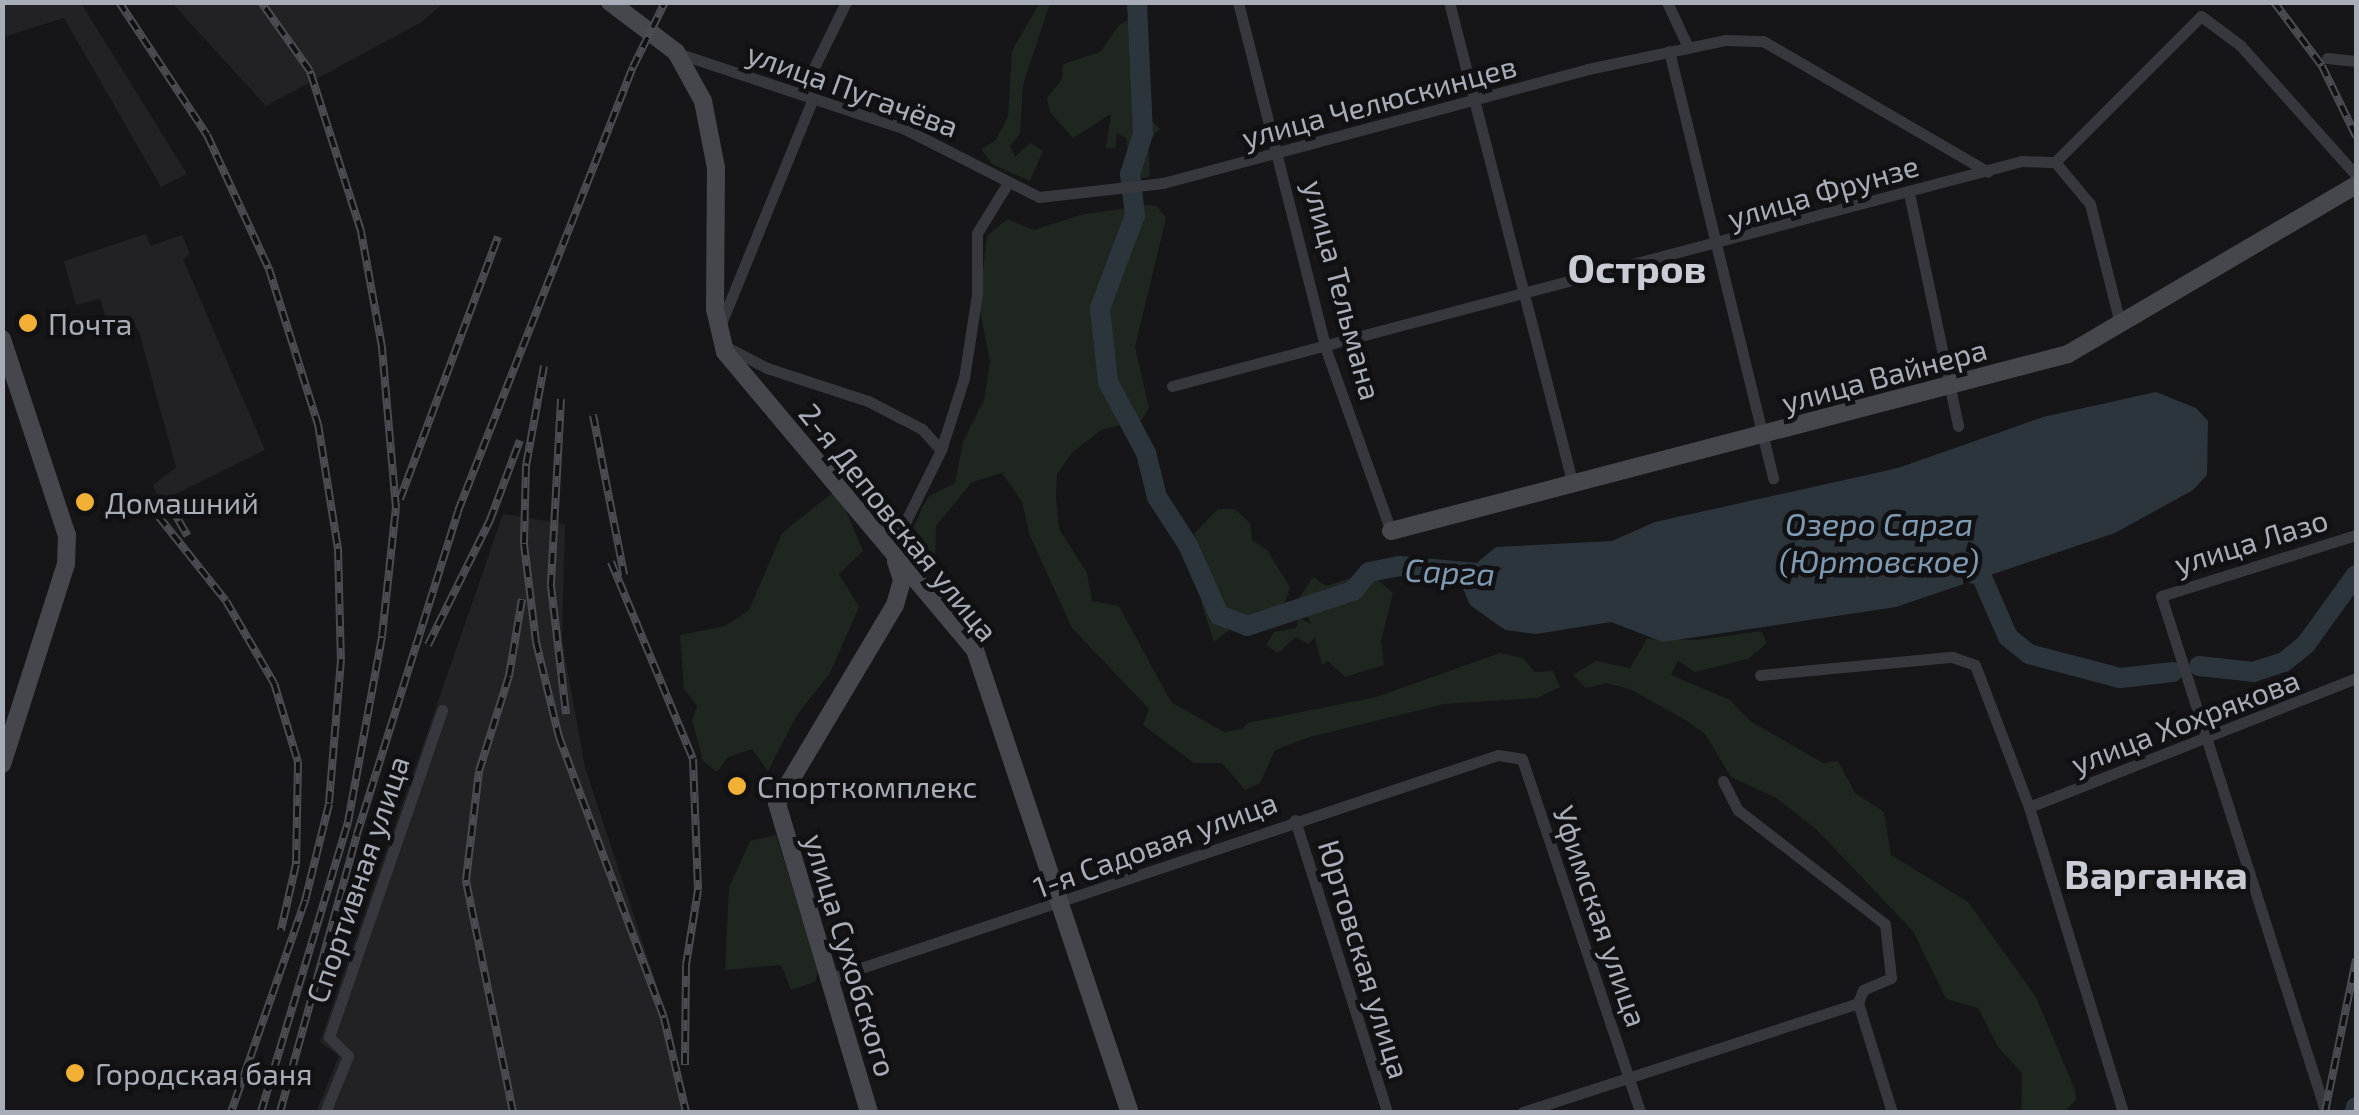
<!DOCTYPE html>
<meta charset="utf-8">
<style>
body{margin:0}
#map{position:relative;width:2359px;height:1115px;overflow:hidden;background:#161618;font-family:"Exo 2",sans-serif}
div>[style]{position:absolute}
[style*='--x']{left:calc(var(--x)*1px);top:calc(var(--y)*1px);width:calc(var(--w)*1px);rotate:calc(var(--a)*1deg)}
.built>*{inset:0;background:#222225}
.green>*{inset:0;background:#1e261f}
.water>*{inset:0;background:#2c353c}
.river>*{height:20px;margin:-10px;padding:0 10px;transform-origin:10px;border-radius:10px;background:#2c353c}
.street>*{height:11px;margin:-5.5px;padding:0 5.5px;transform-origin:5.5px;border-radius:5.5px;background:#37383d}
.secondary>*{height:18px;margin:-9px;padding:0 9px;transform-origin:9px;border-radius:9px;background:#45474d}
.rail>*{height:8px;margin-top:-4px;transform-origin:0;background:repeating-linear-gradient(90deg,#111113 0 11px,#4a4c52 0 22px);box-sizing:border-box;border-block:2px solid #4a4c52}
.dots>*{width:28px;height:28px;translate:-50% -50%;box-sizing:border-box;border:5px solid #111113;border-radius:50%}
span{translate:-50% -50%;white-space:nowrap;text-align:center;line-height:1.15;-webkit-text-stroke:9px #111113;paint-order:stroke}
.street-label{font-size:30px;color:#a8adb8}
.poi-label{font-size:30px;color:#a8adb8}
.left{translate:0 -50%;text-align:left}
.water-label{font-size:32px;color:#7f9bb3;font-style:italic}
.district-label{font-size:40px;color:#c9ccd4;font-weight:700}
.frame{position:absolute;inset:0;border:5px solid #a8adb8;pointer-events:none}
</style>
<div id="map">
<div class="built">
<div style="clip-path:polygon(3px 2px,81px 3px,187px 174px,161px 187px,64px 18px,3px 37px)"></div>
<div style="clip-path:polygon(172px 3px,444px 3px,420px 23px,266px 106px)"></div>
<div style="clip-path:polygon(146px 234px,151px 246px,182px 235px,190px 254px,183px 259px,265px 450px,159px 502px,153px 485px,176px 467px,139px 332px,130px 316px,108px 325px,100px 299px,76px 305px,64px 261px)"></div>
<div style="clip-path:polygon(503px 514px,565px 524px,562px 640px,585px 767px,658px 989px,682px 1112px,316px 1112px,339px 1056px,320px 1042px)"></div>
</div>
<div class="green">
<div style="clip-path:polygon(1040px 2px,1050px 3px,1023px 85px,1020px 134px,1010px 146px,1015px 157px,1030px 143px,1043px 151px,1030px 181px,992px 164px,981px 149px,995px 141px,1008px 117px,1012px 51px)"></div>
<div style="clip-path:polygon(1138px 15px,1147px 44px,1136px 105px,1160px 129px,1148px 141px,1150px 176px,1137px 180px,1130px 174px,1126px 138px,1117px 133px,1115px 148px,1106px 148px,1111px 114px,1073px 138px,1050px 112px,1047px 98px,1062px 79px,1063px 64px,1100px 52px,1119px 25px)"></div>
<div style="clip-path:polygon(1146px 205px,1157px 206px,1166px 218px,1135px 347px,1149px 408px,1142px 420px,1101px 430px,1072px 453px,1057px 474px,1056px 497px,1059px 529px,1087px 573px,1092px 601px,1119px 606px,1171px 702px,1224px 732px,1243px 729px,1247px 723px,1376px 697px,1500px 653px,1523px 658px,1535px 672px,1553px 671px,1560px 687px,1537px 698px,1444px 704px,1310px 737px,1275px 750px,1260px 783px,1245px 790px,1222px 763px,1194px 763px,1143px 725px,1149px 709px,1072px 628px,1030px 536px,1022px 502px,1002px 473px,972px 482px,936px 526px,935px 562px,915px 554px,914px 527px,922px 508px,929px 496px,955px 483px,963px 442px,984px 400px,990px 362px,979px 306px,987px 236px,1007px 219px,1034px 230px,1080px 215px)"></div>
<div style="clip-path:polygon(837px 489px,863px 551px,839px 574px,859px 607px,830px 673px,797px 715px,768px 771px,752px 749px,728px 757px,717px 772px,703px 761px,692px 720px,697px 706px,684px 689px,680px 635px,725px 626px,749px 610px,782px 533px)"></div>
<div style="clip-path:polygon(1218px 509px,1235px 509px,1250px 523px,1252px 540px,1267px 550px,1290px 587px,1278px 624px,1263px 627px,1259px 617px,1244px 618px,1214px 642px,1201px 602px,1211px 591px,1224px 604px,1194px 534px)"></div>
<div style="clip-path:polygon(1369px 572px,1393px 593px,1381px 641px,1384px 665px,1345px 677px,1328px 661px,1322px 665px,1315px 638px,1308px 644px,1296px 637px,1278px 653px,1266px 645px,1274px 632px,1296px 628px,1299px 618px,1311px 624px,1299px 598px,1313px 577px,1326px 586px)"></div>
<div style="clip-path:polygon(1761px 631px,1767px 643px,1748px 659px,1695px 672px,1678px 661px,1671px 675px,1730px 700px,1750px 721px,1823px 763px,1838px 761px,1855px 793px,1884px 812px,1891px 855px,1968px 902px,2036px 997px,2075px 1090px,2076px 1100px,2064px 1112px,2021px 1112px,2022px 1073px,1998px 1047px,1978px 1008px,1946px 999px,1913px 931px,1817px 830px,1775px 797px,1731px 777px,1705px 734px,1687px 721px,1630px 689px,1606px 683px,1586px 688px,1573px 675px,1596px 661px,1630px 668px,1647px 639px,1698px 640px)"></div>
<div style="clip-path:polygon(776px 835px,818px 971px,815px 982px,791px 990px,781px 965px,725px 970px,729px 887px,750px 841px)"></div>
</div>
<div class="water">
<div style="clip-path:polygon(2156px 392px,2196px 408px,2208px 421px,2207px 475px,2193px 490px,2115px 533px,1896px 607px,1663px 642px,1611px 622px,1536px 634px,1505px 630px,1470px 605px,1462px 586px,1461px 576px,1496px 547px,1612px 541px,1655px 522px,1898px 468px,2043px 417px)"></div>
</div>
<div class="river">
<div style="--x:1137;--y:2;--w:132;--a:87.4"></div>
<div style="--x:1143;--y:134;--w:42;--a:108"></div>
<div style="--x:1130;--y:174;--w:41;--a:83"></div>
<div style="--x:1135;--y:215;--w:99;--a:110.6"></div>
<div style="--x:1100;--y:308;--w:74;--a:83.8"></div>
<div style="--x:1108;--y:382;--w:81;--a:61.8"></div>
<div style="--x:1146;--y:453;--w:45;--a:76"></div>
<div style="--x:1157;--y:497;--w:57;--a:57.1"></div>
<div style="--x:1188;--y:545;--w:77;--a:66.1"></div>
<div style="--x:1219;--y:615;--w:30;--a:21"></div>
<div style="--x:1247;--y:626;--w:112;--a:-18.3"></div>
<div style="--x:1353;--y:591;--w:25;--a:-50"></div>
<div style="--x:1369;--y:572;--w:32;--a:-11"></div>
<div style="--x:1400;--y:566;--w:88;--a:5.2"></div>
<div style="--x:1958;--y:571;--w:23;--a:10"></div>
<div style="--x:1981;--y:575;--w:68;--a:66.5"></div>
<div style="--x:2008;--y:637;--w:27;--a:39"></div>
<div style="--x:2029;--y:654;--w:94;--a:14.8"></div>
<div style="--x:2120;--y:678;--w:53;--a:-6.5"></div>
<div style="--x:2199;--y:666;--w:54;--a:6.3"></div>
<div style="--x:2253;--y:672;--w:33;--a:-18"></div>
<div style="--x:2284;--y:662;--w:28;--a:-39"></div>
<div style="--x:2306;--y:644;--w:85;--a:-54.1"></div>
<div style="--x:2355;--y:1112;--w:5;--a:-79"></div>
</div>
<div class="street">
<div style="--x:1238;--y:2;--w:356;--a:75.8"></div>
<div style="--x:1325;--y:347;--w:195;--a:70.3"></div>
<div style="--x:1449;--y:2;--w:499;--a:75.6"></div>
<div style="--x:1667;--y:2;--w:47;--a:65.1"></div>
<div style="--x:1669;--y:51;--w:440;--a:76.3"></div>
<div style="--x:677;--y:53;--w:240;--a:18.4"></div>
<div style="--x:905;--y:129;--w:150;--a:26.9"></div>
<div style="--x:1039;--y:197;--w:125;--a:-6.4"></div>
<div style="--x:1163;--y:183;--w:440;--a:-15"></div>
<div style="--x:1588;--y:69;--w:141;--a:-11.9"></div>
<div style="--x:1726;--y:40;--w:37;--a:2"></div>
<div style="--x:1763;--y:41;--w:260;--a:30.2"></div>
<div style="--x:2327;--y:58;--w:29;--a:6"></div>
<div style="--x:801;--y:94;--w:102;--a:-63.9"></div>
<div style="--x:2055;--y:162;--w:55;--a:50.2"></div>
<div style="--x:2090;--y:204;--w:123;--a:75.9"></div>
<div style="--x:1909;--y:193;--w:238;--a:78.1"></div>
<div style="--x:720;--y:326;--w:246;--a:-67.8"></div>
<div style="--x:723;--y:345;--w:50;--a:27.6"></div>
<div style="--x:767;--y:368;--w:106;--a:18.1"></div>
<div style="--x:868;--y:401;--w:61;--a:27.4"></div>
<div style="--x:922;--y:429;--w:28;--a:48"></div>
<div style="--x:1172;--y:386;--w:879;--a:-14.83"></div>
<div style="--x:2022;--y:161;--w:33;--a:2"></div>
<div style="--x:2055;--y:162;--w:206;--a:-45"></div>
<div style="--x:2201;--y:16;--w:49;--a:36.6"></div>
<div style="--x:2240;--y:45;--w:174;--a:48.3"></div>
<div style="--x:892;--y:549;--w:110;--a:-63.7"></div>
<div style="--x:941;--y:450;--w:76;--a:-72.3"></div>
<div style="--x:964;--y:378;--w:85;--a:-81.2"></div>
<div style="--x:977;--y:294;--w:61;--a:-90"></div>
<div style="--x:977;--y:233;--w:55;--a:-58.3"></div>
<div style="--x:1760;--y:675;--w:193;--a:-5.4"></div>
<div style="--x:1952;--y:657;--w:24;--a:19"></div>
<div style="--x:1975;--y:665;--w:152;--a:69.2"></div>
<div style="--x:2029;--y:807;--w:319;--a:72.9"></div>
<div style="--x:1723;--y:781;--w:33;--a:63"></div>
<div style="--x:1738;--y:810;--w:186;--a:37.8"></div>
<div style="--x:1885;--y:924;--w:54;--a:83.7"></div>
<div style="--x:1891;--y:978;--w:30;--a:157"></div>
<div style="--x:1863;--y:990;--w:14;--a:111"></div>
<div style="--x:1858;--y:1003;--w:114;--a:72.7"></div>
<div style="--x:2029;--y:807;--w:352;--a:-21.5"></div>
<div style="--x:1295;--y:820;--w:306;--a:72.5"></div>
<div style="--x:828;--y:979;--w:706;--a:-18.49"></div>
<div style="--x:1498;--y:755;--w:24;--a:9"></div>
<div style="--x:1522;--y:759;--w:372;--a:71.5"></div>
<div style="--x:2324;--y:1107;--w:536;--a:-107.69"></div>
<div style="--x:2161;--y:596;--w:204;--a:-17.4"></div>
<div style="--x:325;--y:1112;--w:61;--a:-67.7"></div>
<div style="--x:348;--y:1056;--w:27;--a:-135"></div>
<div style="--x:329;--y:1037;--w:346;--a:-70.9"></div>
<div style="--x:1523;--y:1112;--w:352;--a:-18"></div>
</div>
<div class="secondary">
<div style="--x:610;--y:2;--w:83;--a:37.1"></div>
<div style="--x:676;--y:52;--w:56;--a:61.1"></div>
<div style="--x:703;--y:101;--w:68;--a:79"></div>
<div style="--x:716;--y:168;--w:141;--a:90.4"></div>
<div style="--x:715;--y:309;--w:44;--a:76.9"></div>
<div style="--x:725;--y:352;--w:389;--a:50"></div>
<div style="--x:975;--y:650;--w:487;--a:71.5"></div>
<div style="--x:2;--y:339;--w:206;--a:71.7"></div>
<div style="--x:67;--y:535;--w:29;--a:92"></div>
<div style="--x:66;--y:564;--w:210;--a:107.7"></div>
<div style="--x:1391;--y:531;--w:700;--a:-14.65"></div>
<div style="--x:2068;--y:354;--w:334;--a:-30.4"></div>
<div style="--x:869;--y:1112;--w:322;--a:-106.6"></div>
<div style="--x:777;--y:803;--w:230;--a:-59.2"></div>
<div style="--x:895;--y:605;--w:26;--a:-74"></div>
<div style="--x:902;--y:580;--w:20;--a:-108"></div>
</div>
<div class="rail">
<div style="--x:119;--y:2;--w:159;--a:56.5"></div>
<div style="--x:207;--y:135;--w:148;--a:65.2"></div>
<div style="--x:269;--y:269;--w:163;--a:72.5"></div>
<div style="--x:318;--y:424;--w:127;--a:80.9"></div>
<div style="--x:338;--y:549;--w:111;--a:88.5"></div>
<div style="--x:341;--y:660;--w:144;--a:94.8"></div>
<div style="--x:329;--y:804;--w:100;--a:103.9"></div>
<div style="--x:305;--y:901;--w:224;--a:109.3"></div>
<div style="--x:2274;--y:2;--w:80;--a:53.1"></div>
<div style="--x:2322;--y:66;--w:78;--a:64.1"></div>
<div style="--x:544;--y:366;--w:102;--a:100.2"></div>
<div style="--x:526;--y:466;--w:78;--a:91.5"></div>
<div style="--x:524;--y:544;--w:99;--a:83"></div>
<div style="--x:536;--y:642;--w:98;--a:76.4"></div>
<div style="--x:559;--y:737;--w:300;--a:69.5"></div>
<div style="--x:664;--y:1018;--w:97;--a:76.8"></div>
<div style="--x:561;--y:399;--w:187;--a:93.1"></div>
<div style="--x:551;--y:586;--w:129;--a:83.3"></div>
<div style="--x:593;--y:415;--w:163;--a:79"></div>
<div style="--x:400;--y:499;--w:280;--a:-69.5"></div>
<div style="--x:168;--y:502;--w:39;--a:60"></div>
<div style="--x:159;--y:517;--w:107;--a:51.4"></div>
<div style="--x:226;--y:601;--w:95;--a:59.7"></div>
<div style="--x:274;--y:683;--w:83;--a:73.1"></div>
<div style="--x:298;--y:762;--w:102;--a:91.1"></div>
<div style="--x:296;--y:864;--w:68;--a:102.8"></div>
<div style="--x:611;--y:562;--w:213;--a:67.4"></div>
<div style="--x:693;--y:759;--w:131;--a:87.8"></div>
<div style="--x:698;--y:890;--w:76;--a:99.1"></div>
<div style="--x:686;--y:965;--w:100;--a:90.6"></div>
<div style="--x:428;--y:645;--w:140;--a:-63.6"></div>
<div style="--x:490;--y:520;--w:85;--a:-69.4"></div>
<div style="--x:261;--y:1112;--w:303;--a:-73.3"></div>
<div style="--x:348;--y:822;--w:189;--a:-79.6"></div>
<div style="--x:382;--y:636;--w:129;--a:-83.8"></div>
<div style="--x:396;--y:508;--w:162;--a:-95"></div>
<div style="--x:382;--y:347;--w:118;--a:-100.3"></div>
<div style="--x:361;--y:231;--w:168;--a:-107.7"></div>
<div style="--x:310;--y:71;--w:85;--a:-125.4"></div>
<div style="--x:280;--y:1112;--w:288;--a:-74.5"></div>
<div style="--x:357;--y:834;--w:338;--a:-72.6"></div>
<div style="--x:458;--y:511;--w:477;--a:-68.5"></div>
<div style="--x:633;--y:67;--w:72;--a:-63.8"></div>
<div style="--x:513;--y:1112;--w:237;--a:-101.5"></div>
<div style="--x:466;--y:880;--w:110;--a:-83.2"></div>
<div style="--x:479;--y:771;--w:100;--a:-72.5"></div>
<div style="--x:509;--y:676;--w:78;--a:-80.4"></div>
<div style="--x:2325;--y:1112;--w:156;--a:-78.5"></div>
</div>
<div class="dots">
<div style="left:28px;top:323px;background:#f2b134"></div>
<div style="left:85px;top:502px;background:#f2b134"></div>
<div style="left:737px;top:786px;background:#f2b134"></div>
<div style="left:75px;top:1073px;background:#f2b134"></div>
</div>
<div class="street-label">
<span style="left:853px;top:89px;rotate:20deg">улица Пугачёва</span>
<span style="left:1379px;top:101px;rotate:-15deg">улица Челюскинцев</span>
<span style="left:1823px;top:191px;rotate:-16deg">улица Фрунзе</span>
<span style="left:1343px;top:290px;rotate:75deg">улица Тельмана</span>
<span style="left:1884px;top:375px;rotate:-15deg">улица Вайнера</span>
<span style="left:899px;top:522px;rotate:51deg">2-я Деповская улица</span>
<span style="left:2251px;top:541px;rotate:-17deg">улица Лазо</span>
<span style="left:2185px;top:721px;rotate:-21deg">улица Хохрякова</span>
<span style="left:1155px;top:844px;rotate:-20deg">1-я Садовая улица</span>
<span style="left:357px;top:879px;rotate:-71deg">Спортивная улица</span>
<span style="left:1601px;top:916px;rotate:71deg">Уфимская улица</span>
<span style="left:851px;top:955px;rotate:73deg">улица Сухобского</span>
<span style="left:1365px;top:959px;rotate:73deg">Юртовская улица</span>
</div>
<div class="poi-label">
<span class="left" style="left:48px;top:323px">Почта</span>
<span class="left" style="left:105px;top:502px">Домашний</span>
<span class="left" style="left:757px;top:786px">Спорткомплекс</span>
<span class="left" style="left:95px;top:1073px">Городская баня</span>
</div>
<div class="water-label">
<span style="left:1879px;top:542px">Озеро Сарга<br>(Юртовское)</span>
<span style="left:1450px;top:571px;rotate:3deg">Сарга</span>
</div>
<div class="district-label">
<span style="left:1637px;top:267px">Остров</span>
<span style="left:2156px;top:873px">Варганка</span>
</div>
<div class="frame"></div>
</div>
